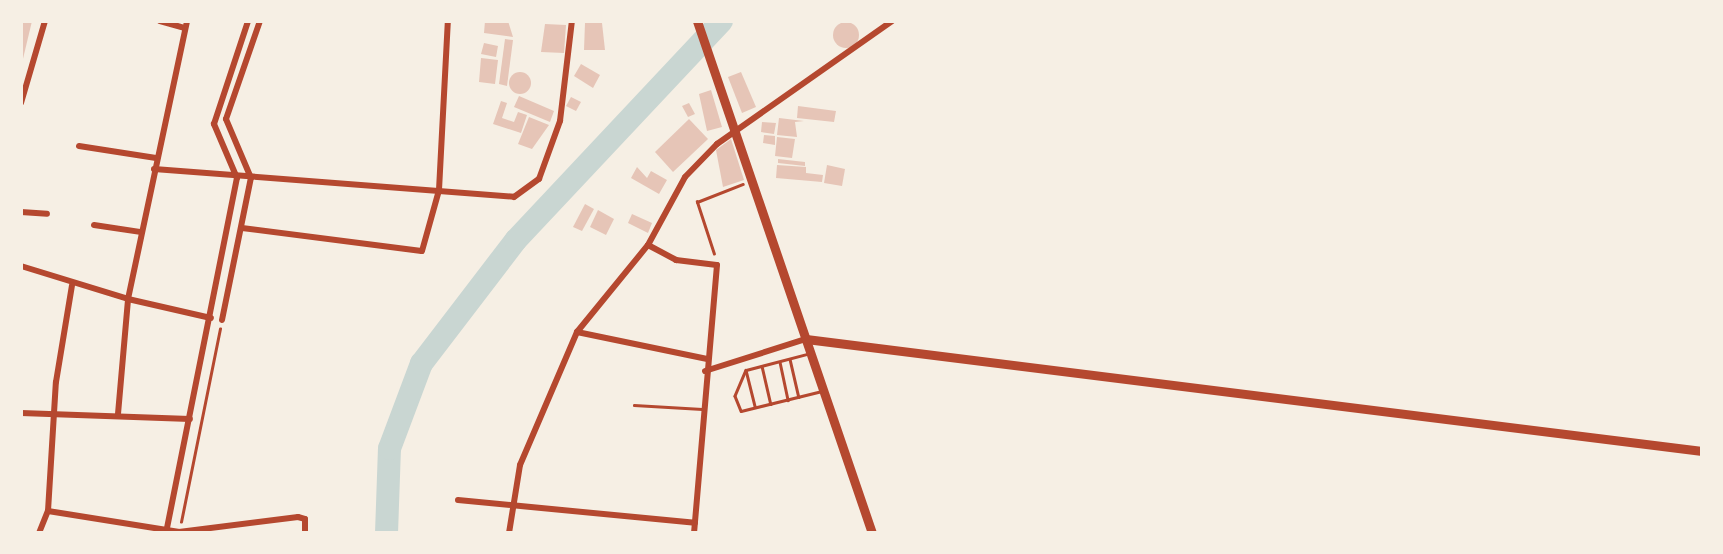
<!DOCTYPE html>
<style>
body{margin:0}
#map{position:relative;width:1723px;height:554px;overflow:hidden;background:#f6efe4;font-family:Figtree,sans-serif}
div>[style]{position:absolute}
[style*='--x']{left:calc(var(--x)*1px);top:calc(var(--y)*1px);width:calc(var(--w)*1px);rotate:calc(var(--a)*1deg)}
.river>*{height:23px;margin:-11.5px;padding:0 11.5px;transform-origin:11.5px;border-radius:11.5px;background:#c9d6d2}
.building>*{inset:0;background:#e6c5b7}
.round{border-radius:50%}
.path>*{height:2.5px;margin:-1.25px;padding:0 1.25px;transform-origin:1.25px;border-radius:1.25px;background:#b5482f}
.service>*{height:2.5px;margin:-1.25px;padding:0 1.25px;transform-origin:1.25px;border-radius:1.25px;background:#b5482f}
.minor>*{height:6px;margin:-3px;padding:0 3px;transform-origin:3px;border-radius:3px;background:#b5482f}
.secondary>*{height:9px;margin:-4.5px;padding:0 4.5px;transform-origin:4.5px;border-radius:4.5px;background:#b5482f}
span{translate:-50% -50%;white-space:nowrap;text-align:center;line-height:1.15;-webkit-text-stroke:7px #f6efe4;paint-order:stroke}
.frame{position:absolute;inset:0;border:23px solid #f6efe4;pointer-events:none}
</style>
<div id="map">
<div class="river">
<div style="--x:386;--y:533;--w:85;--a:-88"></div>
<div style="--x:389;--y:448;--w:91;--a:-69.4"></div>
<div style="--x:421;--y:363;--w:155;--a:-52.6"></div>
<div style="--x:515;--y:240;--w:301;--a:-46.8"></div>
</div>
<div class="building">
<div style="clip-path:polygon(21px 21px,32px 21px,22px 63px,21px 62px)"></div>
<div style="clip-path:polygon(485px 21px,508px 21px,513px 37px,484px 33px)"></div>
<div class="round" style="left:833px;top:22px;width:26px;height:26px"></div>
<div style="clip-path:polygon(585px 23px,602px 23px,605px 50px,584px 50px)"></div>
<div style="clip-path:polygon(545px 24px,566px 25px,564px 53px,541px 52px)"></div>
<div style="clip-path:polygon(505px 39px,513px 40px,507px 86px,499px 84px)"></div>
<div style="clip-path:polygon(484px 43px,498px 46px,496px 57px,481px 54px)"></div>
<div style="clip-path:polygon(481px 58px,498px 60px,495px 84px,479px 82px)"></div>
<div style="clip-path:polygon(581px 64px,600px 75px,593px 88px,574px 76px)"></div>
<div style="clip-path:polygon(741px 72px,756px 107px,742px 113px,728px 77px)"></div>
<div class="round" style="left:509px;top:72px;width:22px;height:22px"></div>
<div style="clip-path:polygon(711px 90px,722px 127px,707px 131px,699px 94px)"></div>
<div style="clip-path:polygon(519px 96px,554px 111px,550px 122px,514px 107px)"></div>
<div style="clip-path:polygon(571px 97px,581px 102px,576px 111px,566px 106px)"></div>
<div style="clip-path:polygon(501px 101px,507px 103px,502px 118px,514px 122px,518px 112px,527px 115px,521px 133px,493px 124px)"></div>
<div style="clip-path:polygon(689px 103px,695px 114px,688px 117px,682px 106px)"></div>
<div style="clip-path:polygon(798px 106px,836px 111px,834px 122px,797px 118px)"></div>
<div style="clip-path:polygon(529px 117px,549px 125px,532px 149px,518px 144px)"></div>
<div style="clip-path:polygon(779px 118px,804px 121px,795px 122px,797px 137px,777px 135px)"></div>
<div style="clip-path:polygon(689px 119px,708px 139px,673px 172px,655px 152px)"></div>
<div style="clip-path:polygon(762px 122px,776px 123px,774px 134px,761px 132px)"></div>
<div style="clip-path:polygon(764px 135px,775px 136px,775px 145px,763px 143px)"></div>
<div style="clip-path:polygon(777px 137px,795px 139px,792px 158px,775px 156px)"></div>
<div style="clip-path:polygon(731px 139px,744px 180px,723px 187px,716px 150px)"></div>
<div style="clip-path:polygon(778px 159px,805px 162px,805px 166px,778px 163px)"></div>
<div style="clip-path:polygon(777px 165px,806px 167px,806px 173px,823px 175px,822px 182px,776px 178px)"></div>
<div style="clip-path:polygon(827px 165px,845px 169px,842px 186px,824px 183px)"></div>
<div style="clip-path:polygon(637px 167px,647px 178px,651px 171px,667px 180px,659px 194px,631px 178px)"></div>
<div style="clip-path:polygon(585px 204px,594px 209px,582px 231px,573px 227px)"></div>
<div style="clip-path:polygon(598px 210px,614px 219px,606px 235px,590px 227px)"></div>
<div style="clip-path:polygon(632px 214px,652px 223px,648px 233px,628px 223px)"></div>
</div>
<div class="path">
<div style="--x:714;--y:254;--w:55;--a:-108.1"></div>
<div style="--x:697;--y:202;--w:49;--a:-21.4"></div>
<div style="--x:181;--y:522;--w:197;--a:-78.6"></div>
</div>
<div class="service">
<div style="--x:790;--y:359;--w:39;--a:77"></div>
<div style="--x:780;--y:362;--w:39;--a:78"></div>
<div style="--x:762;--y:366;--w:39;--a:77"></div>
<div style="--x:746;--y:370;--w:28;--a:113"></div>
<div style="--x:735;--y:396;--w:16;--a:68"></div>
<div style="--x:741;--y:411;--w:83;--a:-13.9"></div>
<div style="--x:746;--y:370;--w:63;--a:-14.7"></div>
<div style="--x:746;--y:370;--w:38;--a:76"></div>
<div style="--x:634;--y:405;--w:68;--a:3.4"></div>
</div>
<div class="minor">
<div style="--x:160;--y:21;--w:26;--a:16"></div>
<div style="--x:21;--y:103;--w:85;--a:-73.7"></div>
<div style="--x:79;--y:146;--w:78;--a:8.9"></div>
<div style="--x:154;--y:169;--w:361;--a:4.4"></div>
<div style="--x:514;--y:197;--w:31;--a:-36"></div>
<div style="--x:539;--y:179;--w:62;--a:-70.1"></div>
<div style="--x:560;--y:121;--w:101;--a:-83.2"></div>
<div style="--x:21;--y:212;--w:26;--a:4"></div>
<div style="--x:94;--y:225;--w:48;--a:8.5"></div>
<div style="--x:242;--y:228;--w:181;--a:7.3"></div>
<div style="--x:422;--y:251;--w:63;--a:-74.4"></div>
<div style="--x:439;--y:190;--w:169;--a:-87"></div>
<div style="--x:648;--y:245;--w:32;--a:28"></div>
<div style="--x:676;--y:260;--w:41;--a:7"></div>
<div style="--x:717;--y:265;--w:269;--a:94.9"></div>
<div style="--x:21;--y:266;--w:112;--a:17.1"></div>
<div style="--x:128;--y:299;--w:284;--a:-78"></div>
<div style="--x:222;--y:320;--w:145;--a:-78.5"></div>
<div style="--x:251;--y:178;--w:64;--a:-113"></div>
<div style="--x:226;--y:119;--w:104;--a:-70.9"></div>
<div style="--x:577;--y:332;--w:133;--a:11.7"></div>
<div style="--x:705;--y:371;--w:106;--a:-17.6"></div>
<div style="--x:21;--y:413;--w:169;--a:2"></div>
<div style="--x:118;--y:414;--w:115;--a:-85"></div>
<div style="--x:128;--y:299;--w:85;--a:12.9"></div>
<div style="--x:458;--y:500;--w:238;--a:5.5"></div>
<div style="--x:48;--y:511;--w:133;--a:9.1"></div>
<div style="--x:179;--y:532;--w:120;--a:-7.2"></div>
<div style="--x:298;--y:517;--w:7;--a:16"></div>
<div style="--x:305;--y:519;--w:14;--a:90"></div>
<div style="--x:167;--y:528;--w:357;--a:-78.7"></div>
<div style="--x:237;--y:178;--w:59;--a:-113.1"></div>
<div style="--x:214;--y:124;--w:108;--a:-71.7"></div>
<div style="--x:39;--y:533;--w:24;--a:-68"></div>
<div style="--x:48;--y:511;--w:129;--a:-86.5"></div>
<div style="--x:56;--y:382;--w:98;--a:-80.6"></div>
<div style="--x:509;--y:533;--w:69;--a:-80.8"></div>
<div style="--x:520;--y:465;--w:145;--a:-66.8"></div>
<div style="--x:577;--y:332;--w:112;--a:-50.8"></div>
<div style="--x:648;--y:245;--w:77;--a:-61.4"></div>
<div style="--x:685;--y:177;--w:46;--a:-45.9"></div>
<div style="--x:717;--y:144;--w:214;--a:-35.1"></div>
</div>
<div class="secondary">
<div style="--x:697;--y:21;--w:541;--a:71.13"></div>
<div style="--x:806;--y:339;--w:903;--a:7.13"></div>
</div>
<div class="frame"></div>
</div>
